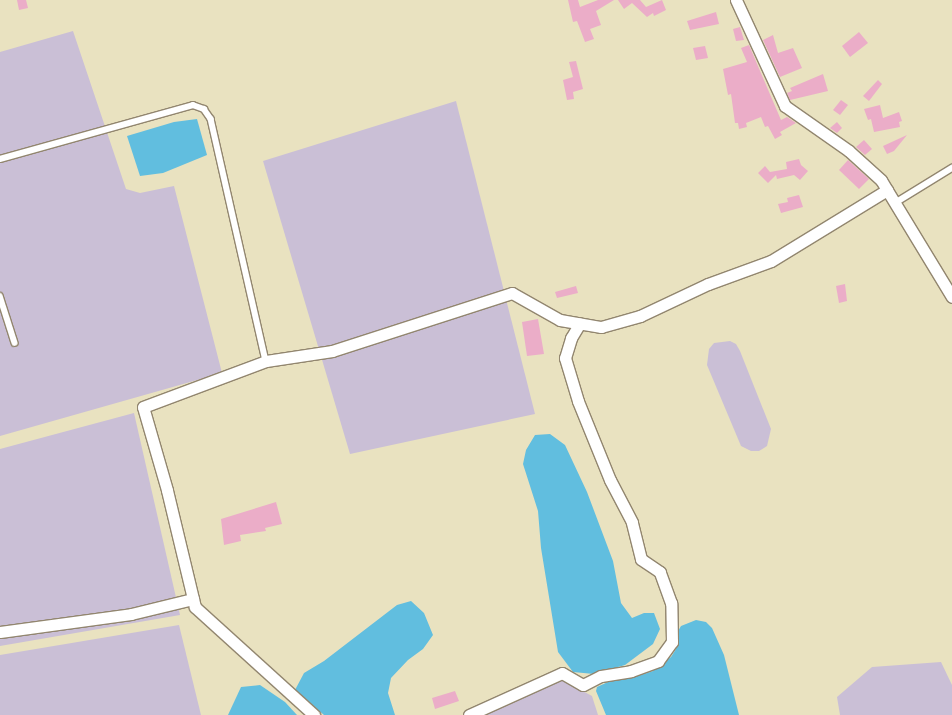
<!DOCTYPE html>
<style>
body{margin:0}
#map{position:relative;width:952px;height:715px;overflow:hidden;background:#e9e2c0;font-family:Mali,sans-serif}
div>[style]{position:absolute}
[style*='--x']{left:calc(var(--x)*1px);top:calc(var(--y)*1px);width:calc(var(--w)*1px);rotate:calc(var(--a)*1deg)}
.industrial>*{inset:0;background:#cabfd6}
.water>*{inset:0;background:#61bedf}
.building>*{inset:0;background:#ebadc8}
.roads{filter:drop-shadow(1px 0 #92866f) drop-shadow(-1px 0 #92866f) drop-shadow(0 1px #92866f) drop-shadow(0 -1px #92866f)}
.service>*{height:5.5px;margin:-2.75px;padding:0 2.75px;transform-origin:2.75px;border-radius:2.75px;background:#fff}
.minor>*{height:11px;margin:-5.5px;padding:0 5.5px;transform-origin:5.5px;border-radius:5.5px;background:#fff}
span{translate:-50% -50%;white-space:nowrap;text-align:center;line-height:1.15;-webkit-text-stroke:5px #fff;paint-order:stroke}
</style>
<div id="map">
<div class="industrial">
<div style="clip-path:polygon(73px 31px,126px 189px,140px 193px,174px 186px,222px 373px,0 436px,0 52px)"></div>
<div style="clip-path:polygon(456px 101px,535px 414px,350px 454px,263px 161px)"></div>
<div style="clip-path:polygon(730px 341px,736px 344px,740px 351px,771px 429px,767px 446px,759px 451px,751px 451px,741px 446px,707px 365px,709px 349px,714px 343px)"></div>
<div style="clip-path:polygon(134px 413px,180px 615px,0 646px,0 449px)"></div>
<div style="clip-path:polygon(179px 625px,201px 715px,0 715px,0 655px)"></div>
<div style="clip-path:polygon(941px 662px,952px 685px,952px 715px,840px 715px,837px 697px,872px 667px)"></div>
<div style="clip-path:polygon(560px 679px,592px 696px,598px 715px,477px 715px)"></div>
</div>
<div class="water">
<div style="clip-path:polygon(197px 119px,207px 155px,163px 173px,140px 176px,127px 136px,174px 122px)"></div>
<div style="clip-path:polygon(550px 434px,565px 445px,587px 492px,613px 561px,621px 603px,632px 618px,644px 613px,654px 613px,660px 629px,653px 644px,625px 665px,594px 674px,573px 672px,558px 652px,541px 548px,538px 511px,523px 464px,526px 450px,535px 435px)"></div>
<div style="clip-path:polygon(411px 601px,424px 613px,433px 635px,423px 649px,408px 660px,391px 678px,388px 693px,395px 715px,324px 715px,295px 690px,304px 673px,324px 661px,397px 605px)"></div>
<div style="clip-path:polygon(696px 620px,706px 622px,712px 628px,724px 655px,739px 715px,606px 715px,596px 691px,597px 687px,619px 677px,638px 676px,653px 671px,671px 657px,676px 649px,677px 633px,681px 626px)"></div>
<div style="clip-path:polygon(260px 685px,285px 702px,297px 715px,228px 715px,241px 687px)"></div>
</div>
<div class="building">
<div style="clip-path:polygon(17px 0,26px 0,28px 8px,19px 10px)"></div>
<div style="clip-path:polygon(568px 0,578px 0,580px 7px,598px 0,614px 0,596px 11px,601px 25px,590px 29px,594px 39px,585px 42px,577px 21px,573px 22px)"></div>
<div style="clip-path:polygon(618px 0,640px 0,646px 7px,662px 0,666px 10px,654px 16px,653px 13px,647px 17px,632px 3px,624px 9px)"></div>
<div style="clip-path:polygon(716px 12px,719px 24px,690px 30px,687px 21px)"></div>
<div style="clip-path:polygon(740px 27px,744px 40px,736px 41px,733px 29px)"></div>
<div style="clip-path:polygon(859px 32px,868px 43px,850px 57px,842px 46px)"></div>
<div style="clip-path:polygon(773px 35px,778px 53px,793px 48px,802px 68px,780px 77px,763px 40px)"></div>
<div style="clip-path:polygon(749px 45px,781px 120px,787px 117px,796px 123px,780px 132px,782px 135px,775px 139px,768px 126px,765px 127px,761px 117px,746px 123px,747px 127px,739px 129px,738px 123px,735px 123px,731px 94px,728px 95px,723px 69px,747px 62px,741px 48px)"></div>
<div style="clip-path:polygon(705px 46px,708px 58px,696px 60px,693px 48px)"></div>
<div style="clip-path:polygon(576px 61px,583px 89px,573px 92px,574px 99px,567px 100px,563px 80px,573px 77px,569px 62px)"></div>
<div style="clip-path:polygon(823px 74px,828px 91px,790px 100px,787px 93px,792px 91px,790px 88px)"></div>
<div style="clip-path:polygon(878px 80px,882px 84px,869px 101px,863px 96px)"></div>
<div style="clip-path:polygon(841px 100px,848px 105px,840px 115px,833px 110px)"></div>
<div style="clip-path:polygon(880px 105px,883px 118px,899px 112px,902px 121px,899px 122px,900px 127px,874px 132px,871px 119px,868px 120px,864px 109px)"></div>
<div style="clip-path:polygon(837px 122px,842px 128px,837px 133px,830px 128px)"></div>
<div style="clip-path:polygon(907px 135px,894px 151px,887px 154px,883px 146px)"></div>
<div style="clip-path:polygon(864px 140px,872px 149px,865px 155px,856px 147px)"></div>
<div style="clip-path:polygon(799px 159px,801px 165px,808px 171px,800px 180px,794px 175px,777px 179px,776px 175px,768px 183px,758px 173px,765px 166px,770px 172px,787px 169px,786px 162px)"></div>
<div style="clip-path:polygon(848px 160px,869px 179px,859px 189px,839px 170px)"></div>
<div style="clip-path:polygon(799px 195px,803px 207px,781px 213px,778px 204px,788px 202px,787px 198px)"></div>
<div style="clip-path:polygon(845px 284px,847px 301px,839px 303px,836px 286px)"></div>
<div style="clip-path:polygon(576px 286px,578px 293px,557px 298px,555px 292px)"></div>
<div style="clip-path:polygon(538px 319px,544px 354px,527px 356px,522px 322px)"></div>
<div style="clip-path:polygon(276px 502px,282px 524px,265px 528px,266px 531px,240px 535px,241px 541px,224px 545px,221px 519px)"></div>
<div style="clip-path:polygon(455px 691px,459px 701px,435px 709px,432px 698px)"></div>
</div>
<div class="roads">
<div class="service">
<div style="--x:0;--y:159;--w:200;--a:-15.6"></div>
<div style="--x:193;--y:105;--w:12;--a:20"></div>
<div style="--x:204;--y:109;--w:12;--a:55"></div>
<div style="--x:211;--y:119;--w:248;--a:77.2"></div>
<div style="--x:895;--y:203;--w:67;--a:-31.6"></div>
<div style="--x:0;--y:296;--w:49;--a:72.3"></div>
</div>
<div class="minor">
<div style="--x:736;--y:0;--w:117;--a:65.2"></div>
<div style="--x:785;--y:106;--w:78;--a:35.1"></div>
<div style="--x:849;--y:151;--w:43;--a:42.2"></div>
<div style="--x:881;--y:180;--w:12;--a:59"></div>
<div style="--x:0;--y:632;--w:132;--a:-7.8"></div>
<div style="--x:131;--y:614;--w:64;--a:-13.6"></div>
<div style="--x:314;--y:715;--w:161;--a:-137.8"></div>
<div style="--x:195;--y:607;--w:120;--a:-103.5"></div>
<div style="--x:167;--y:490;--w:86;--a:-106.1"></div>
<div style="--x:143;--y:407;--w:131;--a:-20.5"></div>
<div style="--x:266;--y:361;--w:67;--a:-8.6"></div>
<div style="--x:332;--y:351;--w:189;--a:-17.9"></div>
<div style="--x:512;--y:293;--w:55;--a:29.4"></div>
<div style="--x:560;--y:320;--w:42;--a:9.7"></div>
<div style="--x:601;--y:327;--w:41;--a:-15.8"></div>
<div style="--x:640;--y:316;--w:75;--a:-25.2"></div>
<div style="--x:708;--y:284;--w:67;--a:-20.1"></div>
<div style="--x:771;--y:261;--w:136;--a:-31.5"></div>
<div style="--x:887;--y:190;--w:125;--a:58.7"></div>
<div style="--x:469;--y:715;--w:102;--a:-24.3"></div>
<div style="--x:562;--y:673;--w:24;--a:30"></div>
<div style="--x:583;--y:685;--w:20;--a:-27"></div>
<div style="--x:601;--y:676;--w:30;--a:-9"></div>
<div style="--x:631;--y:671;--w:29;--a:-20"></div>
<div style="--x:658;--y:661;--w:24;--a:-54"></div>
<div style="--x:672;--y:642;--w:39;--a:-91"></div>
<div style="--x:671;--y:603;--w:33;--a:-110"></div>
<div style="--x:660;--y:572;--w:23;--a:-146"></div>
<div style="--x:641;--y:559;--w:38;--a:-104"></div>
<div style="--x:632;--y:522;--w:47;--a:-117.6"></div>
<div style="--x:610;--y:480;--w:85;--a:-112.1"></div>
<div style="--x:578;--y:401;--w:45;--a:-106.8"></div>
<div style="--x:565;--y:358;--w:21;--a:-73"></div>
<div style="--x:571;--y:338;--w:17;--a:-59"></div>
</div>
</div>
</div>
